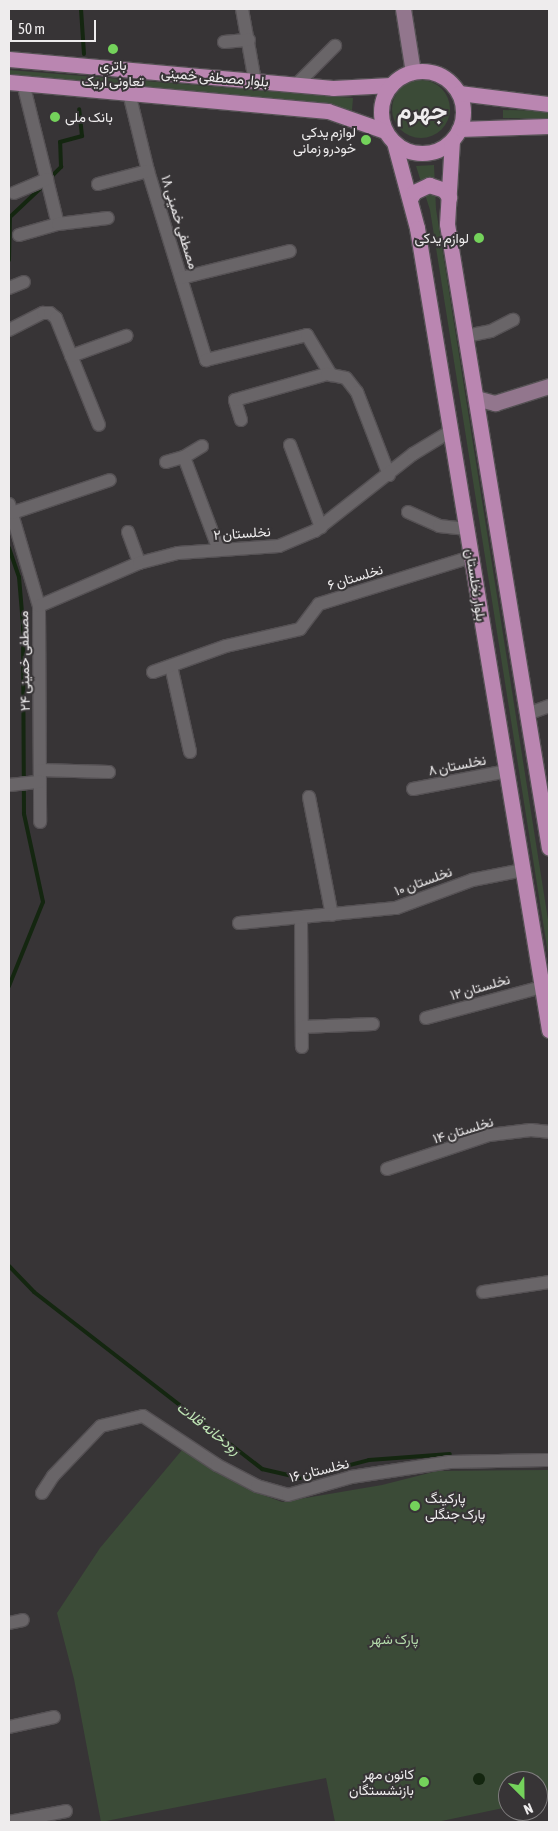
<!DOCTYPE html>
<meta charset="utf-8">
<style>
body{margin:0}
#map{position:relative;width:558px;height:1831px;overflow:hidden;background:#373436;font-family:"Asap Condensed",Vazirmatn,sans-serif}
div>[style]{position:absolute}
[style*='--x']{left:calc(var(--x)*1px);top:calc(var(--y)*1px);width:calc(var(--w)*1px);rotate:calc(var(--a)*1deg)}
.green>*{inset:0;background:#3b4b37}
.round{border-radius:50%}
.water>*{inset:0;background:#142610}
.stream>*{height:4px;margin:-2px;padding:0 2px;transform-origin:2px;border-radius:2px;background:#142610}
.roads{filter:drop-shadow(1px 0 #555154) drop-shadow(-1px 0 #555154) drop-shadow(0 1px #555154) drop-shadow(0 -1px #555154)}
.street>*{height:12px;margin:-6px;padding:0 6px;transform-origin:6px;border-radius:6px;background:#696568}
.secondary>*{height:15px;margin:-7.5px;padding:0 7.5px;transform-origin:7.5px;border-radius:7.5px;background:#92768d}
.primary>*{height:15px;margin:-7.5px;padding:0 7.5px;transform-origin:7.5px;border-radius:7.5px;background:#ba86b1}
.primary>.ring{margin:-7.5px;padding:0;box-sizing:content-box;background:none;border:15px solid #ba86b1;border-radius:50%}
.dots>*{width:14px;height:14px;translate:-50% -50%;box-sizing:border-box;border:2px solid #373436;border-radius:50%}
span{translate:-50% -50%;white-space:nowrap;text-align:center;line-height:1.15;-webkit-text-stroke:4px #373436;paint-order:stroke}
.poi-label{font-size:14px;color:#eeeced}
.left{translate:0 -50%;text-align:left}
.right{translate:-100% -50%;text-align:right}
.street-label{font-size:14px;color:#eeeced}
.park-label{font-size:14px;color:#b4dbab}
.water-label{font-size:15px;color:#bee4b4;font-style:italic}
.town-label{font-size:24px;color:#eeeced;font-weight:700}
.frame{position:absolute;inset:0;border:10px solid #eeeced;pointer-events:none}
.north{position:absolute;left:498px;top:1771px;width:50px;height:50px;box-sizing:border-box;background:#373436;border:1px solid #807e7f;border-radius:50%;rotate:157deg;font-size:14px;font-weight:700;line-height:20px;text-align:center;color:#eeeced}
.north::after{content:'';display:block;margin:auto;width:18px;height:22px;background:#74d25b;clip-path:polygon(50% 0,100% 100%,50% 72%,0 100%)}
.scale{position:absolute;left:10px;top:20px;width:86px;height:22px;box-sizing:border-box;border:2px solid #eeeced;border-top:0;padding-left:6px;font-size:15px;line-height:18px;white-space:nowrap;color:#eeeced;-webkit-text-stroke:4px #373436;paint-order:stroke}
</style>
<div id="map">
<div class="green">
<div style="clip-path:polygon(9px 70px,353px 98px,352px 110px,9px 77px)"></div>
<div class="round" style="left:392px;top:80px;width:58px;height:58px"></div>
<div style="clip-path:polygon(503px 110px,549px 111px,549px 119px,503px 118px)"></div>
<div style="clip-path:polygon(434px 165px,436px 209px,549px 926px,549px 960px,430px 210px,416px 166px)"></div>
<div style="clip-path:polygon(182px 1450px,247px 1489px,282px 1502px,382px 1485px,437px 1471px,549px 1470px,549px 1799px,538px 1801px,538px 1781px,508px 1781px,508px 1807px,437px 1822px,335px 1822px,326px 1778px,101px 1822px,74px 1679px,57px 1613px,100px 1548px)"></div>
</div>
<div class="water">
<div class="round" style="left:473px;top:1773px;width:12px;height:12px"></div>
</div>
<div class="stream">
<div style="--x:81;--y:9;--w:45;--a:86.2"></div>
<div style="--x:50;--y:178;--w:16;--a:-45"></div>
<div style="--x:61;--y:167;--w:25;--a:-92"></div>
<div style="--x:60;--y:142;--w:23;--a:-15"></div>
<div style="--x:82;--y:136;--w:27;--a:-96"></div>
<div style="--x:9;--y:260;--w:43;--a:-88.7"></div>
<div style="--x:10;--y:217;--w:47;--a:-43.3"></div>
<div style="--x:9;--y:548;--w:31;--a:71"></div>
<div style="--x:19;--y:577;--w:48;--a:85.2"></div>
<div style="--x:23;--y:625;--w:189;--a:89.7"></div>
<div style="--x:24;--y:814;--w:90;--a:77.8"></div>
<div style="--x:43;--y:902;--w:91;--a:112"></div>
<div style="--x:9;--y:1266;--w:36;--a:46"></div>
<div style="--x:34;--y:1292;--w:289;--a:37.8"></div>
<div style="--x:262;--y:1469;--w:39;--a:13"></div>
<div style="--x:300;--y:1478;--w:71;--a:-14.6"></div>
<div style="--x:369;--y:1460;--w:81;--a:-4.2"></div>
</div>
<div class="roads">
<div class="street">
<div style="--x:242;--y:9;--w:73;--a:79.8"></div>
<div style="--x:224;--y:42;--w:25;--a:-5"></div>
<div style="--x:23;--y:83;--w:145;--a:76.1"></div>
<div style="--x:297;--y:84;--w:54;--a:-45"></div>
<div style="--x:129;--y:93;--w:80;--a:76.3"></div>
<div style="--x:148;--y:171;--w:198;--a:72.9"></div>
<div style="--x:206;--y:360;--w:104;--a:-13.9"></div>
<div style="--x:307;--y:335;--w:47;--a:59"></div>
<div style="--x:98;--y:184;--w:52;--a:-14.6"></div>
<div style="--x:14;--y:193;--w:36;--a:-23"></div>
<div style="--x:19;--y:235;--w:41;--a:-15.8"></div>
<div style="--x:58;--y:224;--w:50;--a:-6.8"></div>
<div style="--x:181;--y:278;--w:112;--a:-13.9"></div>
<div style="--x:9;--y:288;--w:16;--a:-22"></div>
<div style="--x:9;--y:330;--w:38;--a:-27"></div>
<div style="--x:43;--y:313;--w:7;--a:0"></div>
<div style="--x:50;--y:313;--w:8;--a:40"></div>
<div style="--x:56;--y:318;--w:115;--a:68.1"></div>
<div style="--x:466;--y:336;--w:25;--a:-11"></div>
<div style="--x:491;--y:331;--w:25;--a:-27"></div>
<div style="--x:71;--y:356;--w:59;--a:-20"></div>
<div style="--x:241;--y:420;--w:21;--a:-107"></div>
<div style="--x:235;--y:400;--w:96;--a:-15.8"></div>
<div style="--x:327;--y:374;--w:19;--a:12"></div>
<div style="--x:346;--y:378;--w:18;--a:52"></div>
<div style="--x:357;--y:392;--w:89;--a:68.9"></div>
<div style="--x:290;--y:445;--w:88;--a:69.3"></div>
<div style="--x:184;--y:457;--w:21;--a:-31"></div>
<div style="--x:166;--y:462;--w:19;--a:-16"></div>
<div style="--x:184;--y:457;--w:99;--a:69.4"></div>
<div style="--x:9;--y:504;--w:106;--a:73.6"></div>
<div style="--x:39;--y:606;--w:216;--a:89.7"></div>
<div style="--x:408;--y:512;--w:34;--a:24"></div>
<div style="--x:439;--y:526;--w:28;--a:6"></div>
<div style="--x:12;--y:513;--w:103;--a:-18.6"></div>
<div style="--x:128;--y:532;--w:33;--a:70"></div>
<div style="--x:39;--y:606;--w:109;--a:-23.3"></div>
<div style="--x:139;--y:563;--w:40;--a:-14.4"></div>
<div style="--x:178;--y:553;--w:101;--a:-4"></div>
<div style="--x:279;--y:546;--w:39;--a:-23"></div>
<div style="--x:315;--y:531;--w:125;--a:-38.2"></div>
<div style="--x:413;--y:454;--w:44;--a:-31.2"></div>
<div style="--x:171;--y:666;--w:88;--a:77.5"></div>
<div style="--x:153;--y:672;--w:77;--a:-19.6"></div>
<div style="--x:226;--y:646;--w:76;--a:-12.9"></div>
<div style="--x:300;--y:629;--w:31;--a:-53"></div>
<div style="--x:319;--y:604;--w:159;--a:-17.2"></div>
<div style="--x:527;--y:714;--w:23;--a:-20"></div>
<div style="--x:40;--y:770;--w:69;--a:1.7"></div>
<div style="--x:9;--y:785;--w:31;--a:-6"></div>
<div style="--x:413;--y:789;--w:96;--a:-10.8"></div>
<div style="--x:309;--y:797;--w:120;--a:79"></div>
<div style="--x:301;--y:918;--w:129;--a:89.6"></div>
<div style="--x:239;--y:923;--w:158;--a:-5.5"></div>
<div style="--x:396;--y:908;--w:81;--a:-20.2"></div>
<div style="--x:472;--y:880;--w:52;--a:-11.1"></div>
<div style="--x:426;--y:1018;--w:120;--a:-15"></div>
<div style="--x:302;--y:1027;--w:71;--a:-2.4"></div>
<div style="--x:387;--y:1169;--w:108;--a:-18.4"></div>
<div style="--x:489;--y:1135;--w:42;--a:-6.8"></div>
<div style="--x:531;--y:1130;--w:18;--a:6"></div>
<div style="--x:483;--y:1292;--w:67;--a:-8.6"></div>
<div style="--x:42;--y:1493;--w:20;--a:-57"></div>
<div style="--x:53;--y:1476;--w:69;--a:-46.2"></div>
<div style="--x:101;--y:1426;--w:43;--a:-13.4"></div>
<div style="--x:143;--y:1416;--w:89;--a:33.5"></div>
<div style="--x:217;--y:1465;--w:45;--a:27.7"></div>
<div style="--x:257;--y:1486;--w:32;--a:16"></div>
<div style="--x:288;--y:1495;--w:66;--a:-15.9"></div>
<div style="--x:351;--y:1477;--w:100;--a:-8.6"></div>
<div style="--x:450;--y:1462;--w:99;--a:-1.2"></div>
<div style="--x:9;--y:1623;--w:14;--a:-12"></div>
<div style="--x:9;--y:1727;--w:46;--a:-12.5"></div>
<div style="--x:9;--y:1822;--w:58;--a:-10.9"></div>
</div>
<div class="secondary">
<div style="--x:403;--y:9;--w:64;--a:81"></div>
<div style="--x:476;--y:398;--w:20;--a:15"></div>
<div style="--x:495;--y:403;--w:57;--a:-17.5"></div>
</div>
<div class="primary">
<div style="--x:9;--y:59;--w:325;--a:5.1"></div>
<div style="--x:333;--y:88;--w:58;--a:-3"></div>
<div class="ring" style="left:381px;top:71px;width:67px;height:67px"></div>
<div style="--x:9;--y:82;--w:320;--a:5.2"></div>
<div style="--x:328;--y:111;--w:60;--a:19.3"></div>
<div style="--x:459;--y:93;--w:91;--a:7"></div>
<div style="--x:459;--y:129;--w:90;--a:-1.9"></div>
<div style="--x:452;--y:140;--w:84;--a:93.4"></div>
<div style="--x:447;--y:224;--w:632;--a:80.72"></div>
<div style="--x:394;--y:142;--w:89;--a:75"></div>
<div style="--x:417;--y:228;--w:813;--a:80.65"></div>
<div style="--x:410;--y:199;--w:8;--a:-60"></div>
<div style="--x:414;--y:192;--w:17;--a:-25"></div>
<div style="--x:429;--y:185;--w:16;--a:18"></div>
<div style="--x:444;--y:190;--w:9;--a:54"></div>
</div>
</div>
<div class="dots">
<div style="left:113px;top:49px;background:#74d25b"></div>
<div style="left:55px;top:117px;background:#74d25b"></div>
<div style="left:366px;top:140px;background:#74d25b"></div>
<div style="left:479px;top:238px;background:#74d25b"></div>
<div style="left:415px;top:1506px;background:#74d25b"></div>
<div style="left:424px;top:1782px;background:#74d25b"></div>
</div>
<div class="poi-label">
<span style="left:113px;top:73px">باتری<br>تعاونی اریک</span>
<span class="left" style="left:65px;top:117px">بانک ملی</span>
<span class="right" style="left:356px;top:140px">لوازم یدکی<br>خودرو زمانی</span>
<span class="right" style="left:469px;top:238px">لوازم یدکی</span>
<span class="left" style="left:425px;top:1506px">پارکینگ<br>پارک جنگلی</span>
<span class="right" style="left:414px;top:1782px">کانون مهر<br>بازنشستگان</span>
</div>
<div class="street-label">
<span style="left:215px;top:77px;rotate:5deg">بلوار مصطفی خمینی</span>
<span style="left:180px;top:222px;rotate:73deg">مصطفی خمینی ۱۸</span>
<span style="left:242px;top:533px;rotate:-4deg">نخلستان ۲</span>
<span style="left:355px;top:577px;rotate:-17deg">نخلستان ۶</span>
<span style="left:476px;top:585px;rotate:81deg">بلوار نخلستان</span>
<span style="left:24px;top:661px;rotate:-91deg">مصطفی خمینی ۲۴</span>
<span style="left:457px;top:765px;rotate:-11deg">نخلستان ۸</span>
<span style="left:423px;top:881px;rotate:-20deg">نخلستان ۱۰</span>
<span style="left:480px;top:987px;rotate:-16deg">نخلستان ۱۲</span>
<span style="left:463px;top:1130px;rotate:-17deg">نخلستان ۱۴</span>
<span style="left:319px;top:1470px;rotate:-14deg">نخلستان ۱۶</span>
</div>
<div class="park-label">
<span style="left:394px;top:1639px">پارک شهر</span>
</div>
<div class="water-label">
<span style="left:209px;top:1428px;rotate:38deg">رودخانه قلات</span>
</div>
<div class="town-label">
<span style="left:422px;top:111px">جهرم</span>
</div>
<div class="frame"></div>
<div class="north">N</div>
<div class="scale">50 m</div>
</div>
